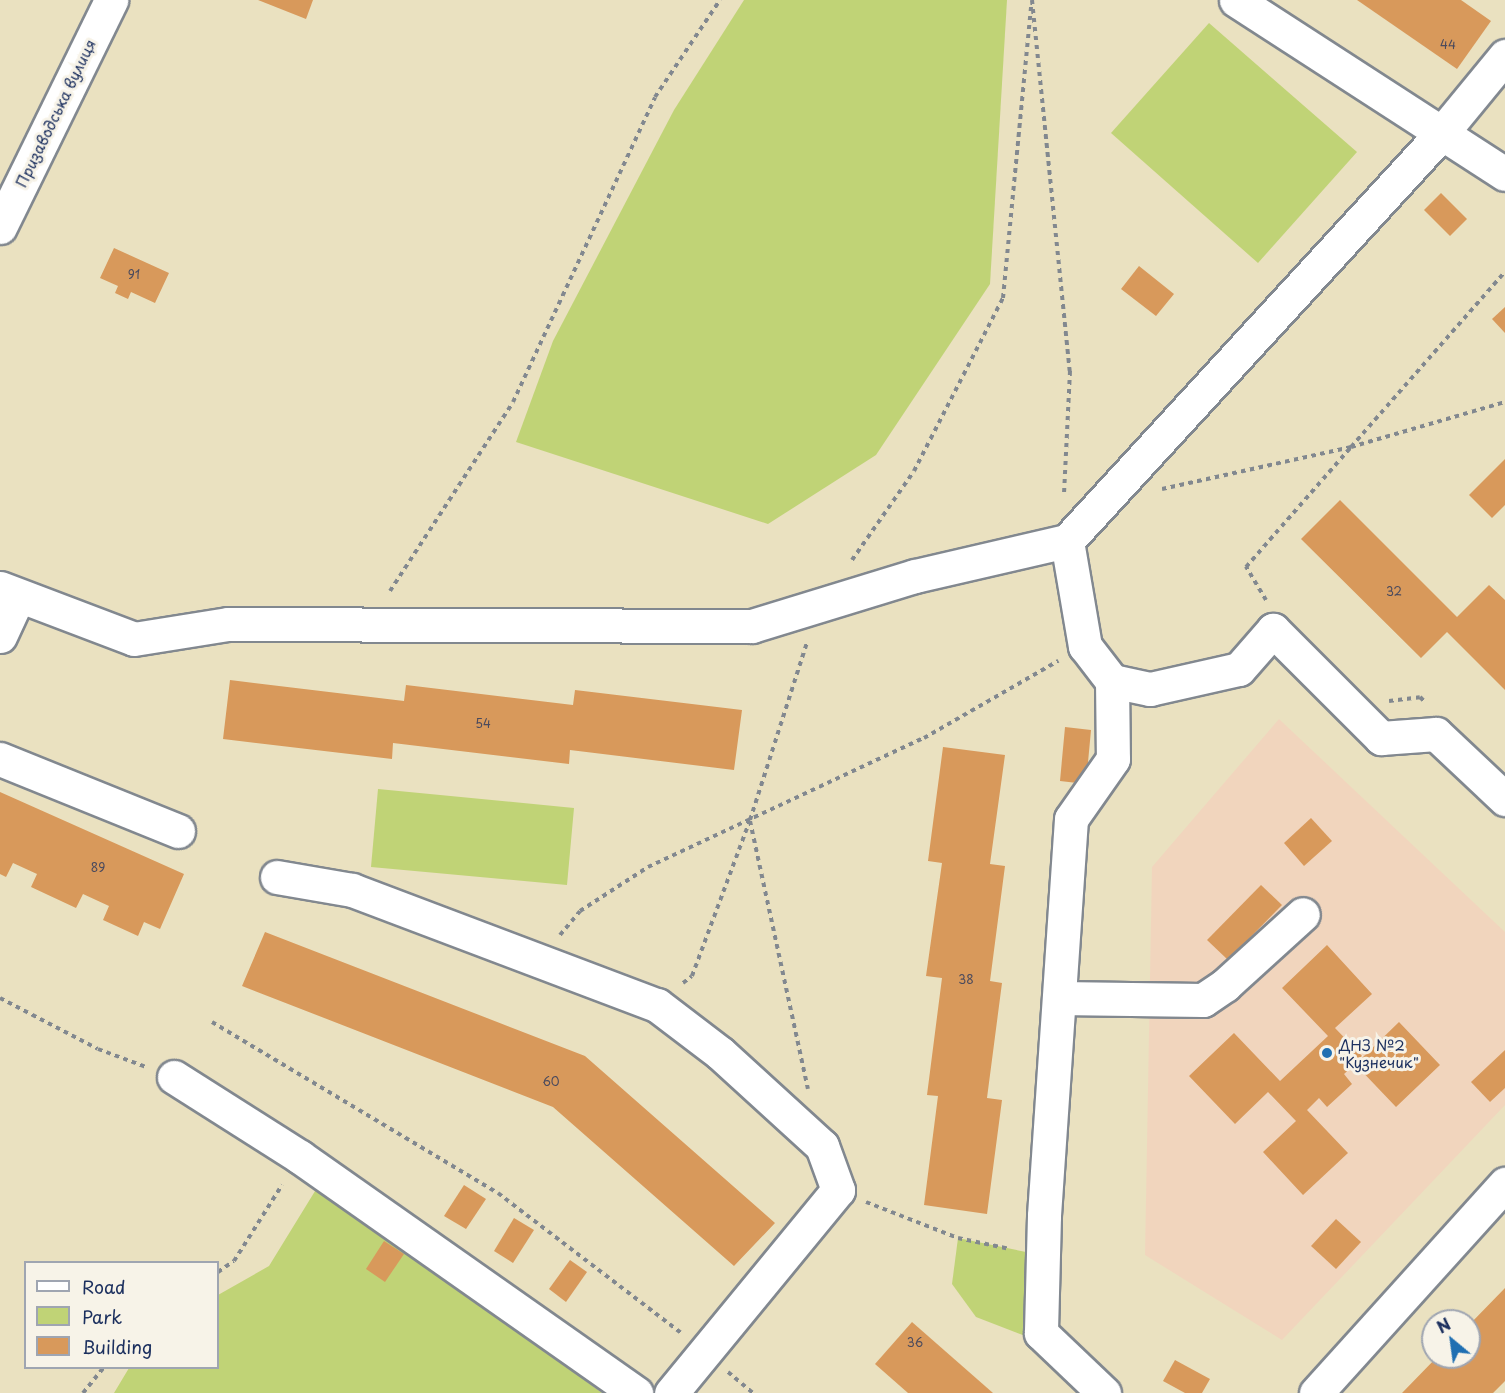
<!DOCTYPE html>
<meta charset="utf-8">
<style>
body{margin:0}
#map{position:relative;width:1505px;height:1393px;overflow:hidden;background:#eae1c0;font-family:"Playpen Sans",sans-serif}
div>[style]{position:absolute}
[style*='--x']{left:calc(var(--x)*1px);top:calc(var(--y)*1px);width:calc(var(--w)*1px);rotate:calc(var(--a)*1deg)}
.built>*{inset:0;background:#f1d5bd}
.green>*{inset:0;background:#c0d376}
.building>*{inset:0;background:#d8995b}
.path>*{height:4px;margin-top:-2px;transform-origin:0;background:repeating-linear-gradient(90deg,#82888f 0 4.5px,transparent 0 9px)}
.roads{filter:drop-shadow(2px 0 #82888f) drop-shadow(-2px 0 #82888f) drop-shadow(0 2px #82888f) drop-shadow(0 -2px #82888f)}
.minor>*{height:33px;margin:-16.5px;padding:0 16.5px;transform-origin:16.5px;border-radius:16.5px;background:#fff}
.dots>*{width:16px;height:16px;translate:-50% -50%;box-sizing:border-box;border:3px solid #f7f3e8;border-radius:50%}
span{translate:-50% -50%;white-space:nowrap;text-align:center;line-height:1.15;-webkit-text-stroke:6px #f7f3e8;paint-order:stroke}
.number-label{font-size:12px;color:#4a4a5d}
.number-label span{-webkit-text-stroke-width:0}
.street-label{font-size:15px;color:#1b2f5e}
.poi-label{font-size:15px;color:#1b2f5e}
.left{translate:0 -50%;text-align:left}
.legend{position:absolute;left:24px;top:1261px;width:195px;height:108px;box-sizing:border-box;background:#f7f3e8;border:2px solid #9fa5b1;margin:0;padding:8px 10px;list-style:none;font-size:18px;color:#1b2f5e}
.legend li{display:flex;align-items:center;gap:12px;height:30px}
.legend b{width:30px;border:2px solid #9fa5b1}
.north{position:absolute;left:1421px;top:1309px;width:60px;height:60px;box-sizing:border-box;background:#f7f3e8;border:2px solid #9fa5b1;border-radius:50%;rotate:331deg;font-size:16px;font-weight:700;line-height:24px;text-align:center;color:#1b2f5e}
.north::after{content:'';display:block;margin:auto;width:21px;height:27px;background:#1f6fb2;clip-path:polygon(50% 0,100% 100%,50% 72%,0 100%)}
</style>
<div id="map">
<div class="built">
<div style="clip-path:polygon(1279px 719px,1505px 932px,1505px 1105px,1282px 1340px,1145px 1255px,1152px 867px)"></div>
</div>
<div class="green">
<div style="clip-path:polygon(744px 0,1007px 0,990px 284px,876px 455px,768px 524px,516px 442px,553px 341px,674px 110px)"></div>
<div style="clip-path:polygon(1209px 23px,1357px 152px,1258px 263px,1111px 133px)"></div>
<div style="clip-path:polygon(378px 789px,574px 808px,567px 885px,371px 867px)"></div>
<div style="clip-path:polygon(320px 1183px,602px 1393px,114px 1393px,129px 1368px,218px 1368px,218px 1295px,269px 1266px)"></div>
<div style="clip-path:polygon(958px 1238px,1031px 1253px,1028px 1337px,976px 1317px,952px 1284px)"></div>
</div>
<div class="building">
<div style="clip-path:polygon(258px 0,313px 0,306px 19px)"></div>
<div style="clip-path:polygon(1357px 0,1461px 0,1491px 21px,1457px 69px)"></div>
<div style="clip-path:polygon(1441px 193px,1467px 219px,1450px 236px,1424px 210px)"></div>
<div style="clip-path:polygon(114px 248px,169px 273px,155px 303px,131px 292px,128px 299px,115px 293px,118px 286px,100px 278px)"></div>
<div style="clip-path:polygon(1139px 266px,1174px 294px,1156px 316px,1121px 289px)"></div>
<div style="clip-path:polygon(1505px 307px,1505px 333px,1492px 319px)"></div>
<div style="clip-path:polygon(1505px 459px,1505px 505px,1492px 518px,1469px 495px)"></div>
<div style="clip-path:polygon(1340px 500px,1457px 617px,1489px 585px,1505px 600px,1505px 690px,1447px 632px,1421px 658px,1301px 539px)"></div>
<div style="clip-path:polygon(230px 680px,404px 701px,406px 685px,573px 705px,575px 690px,742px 710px,734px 770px,570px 750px,569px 764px,393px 743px,392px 759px,223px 739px)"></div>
<div style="clip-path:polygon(1065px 727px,1091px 730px,1086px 784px,1060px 781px)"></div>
<div style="clip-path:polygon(943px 747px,1005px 755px,990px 864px,1005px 866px,990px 981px,1002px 983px,987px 1098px,1002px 1100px,987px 1214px,924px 1205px,938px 1096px,927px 1095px,942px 978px,926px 976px,942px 863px,928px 861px)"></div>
<div style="clip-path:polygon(0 792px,184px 874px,160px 929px,144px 922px,138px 936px,103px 920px,109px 906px,83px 894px,76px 908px,31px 887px,37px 874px,13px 863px,6px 877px,0 874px)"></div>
<div style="clip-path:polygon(1311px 818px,1332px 841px,1304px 866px,1284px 843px)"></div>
<div style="clip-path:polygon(1261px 885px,1282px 905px,1228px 960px,1207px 940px)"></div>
<div style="clip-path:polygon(265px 932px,585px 1056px,775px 1223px,734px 1266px,553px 1107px,242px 986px)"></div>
<div style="clip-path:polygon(1327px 945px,1372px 994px,1335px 1028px,1363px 1057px,1399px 1022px,1440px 1065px,1396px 1107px,1355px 1064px,1344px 1074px,1352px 1084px,1327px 1107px,1319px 1098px,1307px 1110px,1348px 1153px,1303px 1195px,1263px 1152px,1296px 1121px,1268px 1092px,1235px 1124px,1189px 1076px,1234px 1033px,1280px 1081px,1328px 1036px,1282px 988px)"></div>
<div style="clip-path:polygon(1505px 1050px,1505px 1088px,1490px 1102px,1471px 1082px)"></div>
<div style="clip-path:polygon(464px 1185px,486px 1199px,466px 1229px,444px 1216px)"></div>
<div style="clip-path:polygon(514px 1218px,534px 1230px,513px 1263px,494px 1251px)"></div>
<div style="clip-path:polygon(1336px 1219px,1361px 1242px,1336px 1269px,1311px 1246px)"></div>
<div style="clip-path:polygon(384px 1241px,404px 1254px,385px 1282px,366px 1269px)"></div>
<div style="clip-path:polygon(570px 1260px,587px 1272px,566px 1302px,549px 1289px)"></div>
<div style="clip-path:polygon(1505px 1288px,1505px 1381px,1493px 1393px,1402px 1393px,1437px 1357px,1469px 1357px,1469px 1325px)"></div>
<div style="clip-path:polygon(912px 1322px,993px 1393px,908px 1393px,875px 1364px)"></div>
<div style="clip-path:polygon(1175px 1360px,1210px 1379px,1202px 1393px,1185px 1393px,1163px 1381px)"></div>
</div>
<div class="path">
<div style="--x:1032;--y:0;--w:373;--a:84.2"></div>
<div style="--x:1070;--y:371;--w:124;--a:92.8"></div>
<div style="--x:1162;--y:489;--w:194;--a:-12.5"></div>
<div style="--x:1351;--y:447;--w:233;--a:-48.7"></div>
<div style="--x:852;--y:560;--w:108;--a:-55.1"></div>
<div style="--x:914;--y:471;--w:195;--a:-62.8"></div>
<div style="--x:1003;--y:298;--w:293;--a:-84.5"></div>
<div style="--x:390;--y:591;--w:225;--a:-56.9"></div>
<div style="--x:513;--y:402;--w:336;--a:-65"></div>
<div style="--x:655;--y:97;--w:117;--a:-56.2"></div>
<div style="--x:1266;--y:600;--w:39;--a:-121"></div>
<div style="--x:1246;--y:567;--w:159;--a:-48.8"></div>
<div style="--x:1351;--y:447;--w:160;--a:-16.3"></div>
<div style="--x:1389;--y:701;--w:31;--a:-7"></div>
<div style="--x:1420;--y:697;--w:6;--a:45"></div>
<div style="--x:750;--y:821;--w:274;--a:77.8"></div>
<div style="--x:560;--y:935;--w:31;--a:-50"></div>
<div style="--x:580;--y:911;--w:81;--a:-32.9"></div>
<div style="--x:648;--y:867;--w:305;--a:-25.1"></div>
<div style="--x:924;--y:738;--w:155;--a:-29.9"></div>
<div style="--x:683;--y:983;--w:11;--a:-38"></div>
<div style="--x:692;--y:976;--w:166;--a:-69.6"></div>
<div style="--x:750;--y:820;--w:187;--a:-72.2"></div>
<div style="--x:0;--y:998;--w:110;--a:27.5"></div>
<div style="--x:98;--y:1049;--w:51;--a:20.6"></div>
<div style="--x:212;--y:1022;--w:333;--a:30.9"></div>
<div style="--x:498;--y:1193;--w:230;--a:37.4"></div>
<div style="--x:866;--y:1202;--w:99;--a:21.4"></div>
<div style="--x:958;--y:1238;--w:53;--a:11.9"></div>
<div style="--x:218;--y:1272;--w:19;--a:-35"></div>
<div style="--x:234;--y:1261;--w:90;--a:-57.7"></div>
<div style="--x:728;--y:1372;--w:33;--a:40"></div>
<div style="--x:83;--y:1393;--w:32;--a:-51"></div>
</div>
<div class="roads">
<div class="minor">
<div style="--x:1236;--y:0;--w:320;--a:32.9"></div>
<div style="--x:0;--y:227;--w:253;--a:-63.9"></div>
<div style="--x:1067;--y:541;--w:107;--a:80.3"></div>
<div style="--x:1085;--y:646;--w:44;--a:52.4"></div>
<div style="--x:1112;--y:681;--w:78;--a:89.3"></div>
<div style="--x:1113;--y:759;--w:73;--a:125"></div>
<div style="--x:1071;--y:819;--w:398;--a:93.9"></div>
<div style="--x:1044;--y:1216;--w:117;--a:91.5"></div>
<div style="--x:1041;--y:1333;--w:87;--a:43.6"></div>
<div style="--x:0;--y:588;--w:143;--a:20.8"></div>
<div style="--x:134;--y:639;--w:95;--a:-9.1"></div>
<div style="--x:228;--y:624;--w:524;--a:0.22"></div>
<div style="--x:752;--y:626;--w:170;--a:-17.1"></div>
<div style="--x:915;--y:576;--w:156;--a:-13"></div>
<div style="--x:1067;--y:541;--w:553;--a:-47.42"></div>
<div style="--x:1441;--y:134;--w:101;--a:-50.6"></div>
<div style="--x:0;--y:636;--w:43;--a:-65.2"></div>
<div style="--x:1112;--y:681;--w:39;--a:12"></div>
<div style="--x:1150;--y:689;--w:91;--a:-12.7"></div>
<div style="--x:1239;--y:669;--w:52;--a:-48.9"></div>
<div style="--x:1273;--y:630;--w:153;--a:45"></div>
<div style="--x:1381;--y:738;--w:55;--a:-4.2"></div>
<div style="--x:1436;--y:734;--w:95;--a:43.3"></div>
<div style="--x:0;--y:759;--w:192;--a:22"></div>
<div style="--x:277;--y:877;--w:76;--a:9.8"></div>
<div style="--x:352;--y:890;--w:326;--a:20.7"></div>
<div style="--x:657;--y:1005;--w:79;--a:37.3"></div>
<div style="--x:720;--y:1053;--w:138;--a:42.4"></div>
<div style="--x:822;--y:1146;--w:47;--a:70"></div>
<div style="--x:838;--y:1190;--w:263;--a:129.4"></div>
<div style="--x:1059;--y:998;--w:144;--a:0.8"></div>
<div style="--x:1203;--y:1000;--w:27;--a:-34"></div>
<div style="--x:1225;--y:985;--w:105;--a:-42.3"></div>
<div style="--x:174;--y:1077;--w:149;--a:32.4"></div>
<div style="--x:300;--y:1157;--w:411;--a:35.1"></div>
<div style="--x:1316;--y:1393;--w:282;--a:-47.9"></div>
</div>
</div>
<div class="dots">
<div style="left:1327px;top:1053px;background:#1f6fb2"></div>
</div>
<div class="number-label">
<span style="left:1448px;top:45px">44</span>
<span style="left:134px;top:275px">91</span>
<span style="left:1394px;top:592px">32</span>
<span style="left:483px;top:724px">54</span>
<span style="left:98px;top:868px">89</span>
<span style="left:966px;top:980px">38</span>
<span style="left:551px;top:1082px">60</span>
<span style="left:915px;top:1343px">36</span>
</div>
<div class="street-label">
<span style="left:55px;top:113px;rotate:-64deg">Призаводська вулиця</span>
</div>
<div class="poi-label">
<span class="left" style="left:1339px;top:1053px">ДНЗ №2<br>"Кузнечик"</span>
</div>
<ul class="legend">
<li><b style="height:8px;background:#fff"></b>Road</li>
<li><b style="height:16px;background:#c0d376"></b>Park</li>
<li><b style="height:16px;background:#d8995b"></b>Building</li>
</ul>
<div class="north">N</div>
</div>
